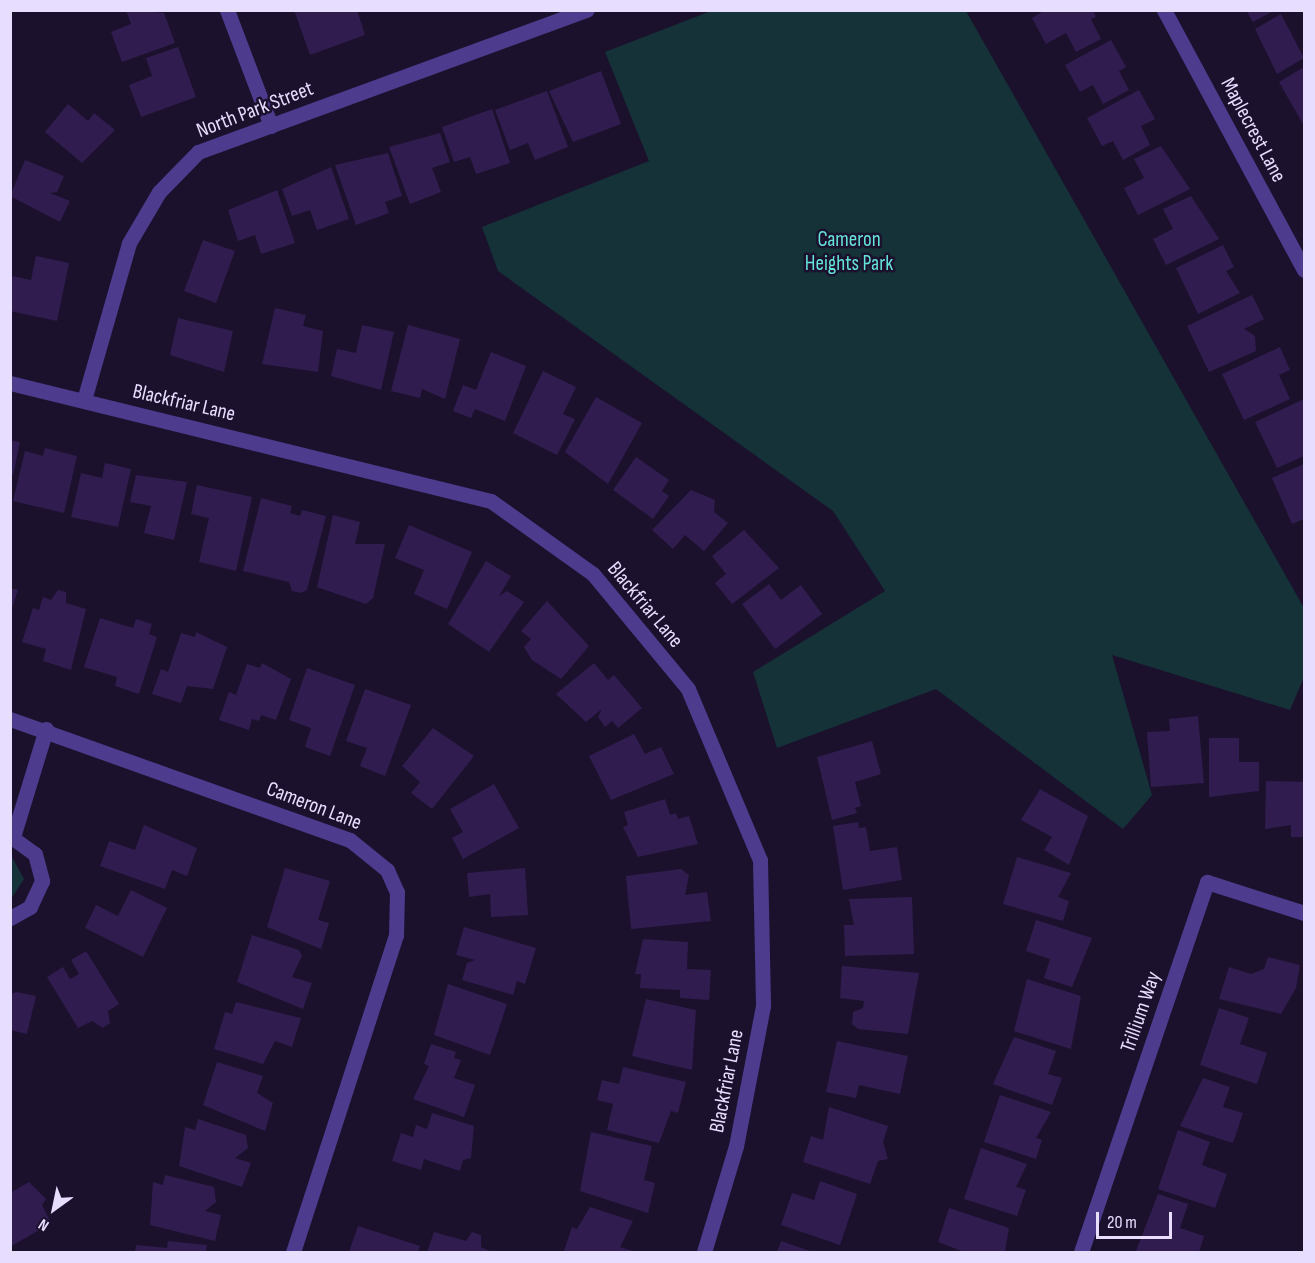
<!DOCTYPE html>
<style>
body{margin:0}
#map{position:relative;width:1315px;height:1263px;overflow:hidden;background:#1b112d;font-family:"Sofia Sans Condensed",sans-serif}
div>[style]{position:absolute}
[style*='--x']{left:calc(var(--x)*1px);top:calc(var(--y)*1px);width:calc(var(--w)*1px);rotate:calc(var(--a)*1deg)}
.green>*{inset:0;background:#143237}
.building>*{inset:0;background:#301c4e}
.street>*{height:15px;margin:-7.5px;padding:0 7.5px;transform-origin:7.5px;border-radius:7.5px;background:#4d3b8d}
span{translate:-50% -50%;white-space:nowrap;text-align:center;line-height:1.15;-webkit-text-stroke:5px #1b112d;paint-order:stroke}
.street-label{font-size:21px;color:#e7ddff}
.park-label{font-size:21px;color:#64e4db}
.frame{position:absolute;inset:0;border:12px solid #e7ddff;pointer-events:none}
.north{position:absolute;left:24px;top:1179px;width:60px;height:60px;-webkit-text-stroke:4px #1b112d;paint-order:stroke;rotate:213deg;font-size:16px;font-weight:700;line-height:24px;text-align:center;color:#e7ddff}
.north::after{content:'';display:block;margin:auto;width:21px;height:27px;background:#e7ddff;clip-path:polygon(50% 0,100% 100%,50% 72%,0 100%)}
.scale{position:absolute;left:1096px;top:1212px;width:76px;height:27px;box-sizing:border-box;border:3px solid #e7ddff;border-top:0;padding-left:8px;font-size:18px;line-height:21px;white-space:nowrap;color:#e7ddff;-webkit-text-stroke:4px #1b112d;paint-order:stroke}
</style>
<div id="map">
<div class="green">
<div style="clip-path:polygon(711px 11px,966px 11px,1304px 608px,1304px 677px,1290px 710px,1112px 655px,1152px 795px,1123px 829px,936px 689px,777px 748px,753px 672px,885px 591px,833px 511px,498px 271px,482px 227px,649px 161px,605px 52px)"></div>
<div style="clip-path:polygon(11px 855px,24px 879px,11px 899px)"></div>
</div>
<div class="building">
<div style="clip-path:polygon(126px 10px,164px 13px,175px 43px,122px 62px,111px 32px,131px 24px)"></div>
<div style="clip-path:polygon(294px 10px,357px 10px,365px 35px,310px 55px)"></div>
<div style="clip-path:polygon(1045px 10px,1093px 10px,1096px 17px,1091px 19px,1101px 39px,1076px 52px,1066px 33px,1046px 44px,1032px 18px)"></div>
<div style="clip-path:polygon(1246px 10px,1275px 10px,1253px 22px)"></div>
<div style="clip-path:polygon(1281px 14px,1304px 58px,1277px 74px,1255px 29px)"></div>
<div style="clip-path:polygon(1111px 40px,1126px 67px,1119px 71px,1129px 90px,1103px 104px,1093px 85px,1080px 92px,1065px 65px)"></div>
<div style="clip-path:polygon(178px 47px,196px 97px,141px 117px,129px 85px,152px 76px,146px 58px)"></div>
<div style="clip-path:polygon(1304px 67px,1304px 126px,1279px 82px)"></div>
<div style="clip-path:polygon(601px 71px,621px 124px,573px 142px,549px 91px)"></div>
<div style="clip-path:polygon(1139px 90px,1155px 119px,1141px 126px,1150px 145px,1123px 160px,1113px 141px,1102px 146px,1087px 118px)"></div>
<div style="clip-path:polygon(547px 91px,568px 147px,535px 160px,528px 143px,510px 150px,495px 110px)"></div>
<div style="clip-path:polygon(68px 104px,88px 121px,94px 113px,115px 130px,82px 163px,45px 132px)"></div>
<div style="clip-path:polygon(492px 109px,510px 163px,476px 174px,470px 157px,454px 162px,442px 127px)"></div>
<div style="clip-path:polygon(440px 133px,450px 162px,432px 168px,441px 192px,410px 204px,389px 147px)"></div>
<div style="clip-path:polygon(1161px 146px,1190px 189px,1138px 215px,1124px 188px,1144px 178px,1134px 159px)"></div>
<div style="clip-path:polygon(388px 153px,402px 196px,385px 202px,389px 213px,356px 225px,335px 165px)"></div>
<div style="clip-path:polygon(25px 160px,64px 176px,57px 192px,50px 193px,70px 201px,60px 222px,10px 196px)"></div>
<div style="clip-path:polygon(331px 167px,349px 219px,317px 230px,310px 210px,292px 216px,282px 189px)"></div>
<div style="clip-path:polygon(277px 190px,295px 243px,261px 254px,255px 235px,238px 241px,228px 210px)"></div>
<div style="clip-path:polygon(1191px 196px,1219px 239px,1166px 265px,1153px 239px,1173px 229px,1163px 209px)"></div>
<div style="clip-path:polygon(203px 240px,235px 251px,216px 303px,184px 291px)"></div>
<div style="clip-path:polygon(1223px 245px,1234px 267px,1226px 271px,1240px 293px,1198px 314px,1176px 268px)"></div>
<div style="clip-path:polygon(36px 256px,69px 263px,57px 321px,10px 311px,12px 276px,31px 280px)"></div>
<div style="clip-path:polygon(1252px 295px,1264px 319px,1244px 329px,1255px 336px,1256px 351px,1209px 372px,1187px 326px)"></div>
<div style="clip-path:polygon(275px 308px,306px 315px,303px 326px,323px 331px,318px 372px,262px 364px)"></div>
<div style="clip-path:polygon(178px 318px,233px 331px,224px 372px,170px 355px)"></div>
<div style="clip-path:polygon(362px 325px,394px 332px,381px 390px,331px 376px,337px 349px,356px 353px)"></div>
<div style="clip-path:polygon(408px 325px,460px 339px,445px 399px,422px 389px,420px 398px,391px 391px)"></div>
<div style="clip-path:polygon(1280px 347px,1290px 370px,1279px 375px,1290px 399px,1244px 420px,1222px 374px)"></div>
<div style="clip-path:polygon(491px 352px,526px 366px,505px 421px,475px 409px,471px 418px,453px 411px,463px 385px,476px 390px)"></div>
<div style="clip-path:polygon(543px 371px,576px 387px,563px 414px,575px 419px,557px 455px,513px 433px)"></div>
<div style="clip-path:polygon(596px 397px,642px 423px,608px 484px,565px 452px)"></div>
<div style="clip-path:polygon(1304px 399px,1304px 456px,1277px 468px,1255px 422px)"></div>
<div style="clip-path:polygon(10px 440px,20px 442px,13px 475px,10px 474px)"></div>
<div style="clip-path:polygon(45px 448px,77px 456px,64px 513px,13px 501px,25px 451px,43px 456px)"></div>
<div style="clip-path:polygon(636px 457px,669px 480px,662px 491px,669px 496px,653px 519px,613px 490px)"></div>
<div style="clip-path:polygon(105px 463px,131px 469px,118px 527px,71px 517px,81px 473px,102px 478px)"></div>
<div style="clip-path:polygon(1304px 464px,1304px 519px,1292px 524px,1272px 478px)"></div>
<div style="clip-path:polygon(136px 475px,187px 482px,174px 540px,144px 533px,151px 506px,130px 502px)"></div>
<div style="clip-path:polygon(197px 485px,252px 497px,236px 571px,199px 562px,209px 518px,191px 514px)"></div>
<div style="clip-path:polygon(691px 490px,715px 500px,714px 512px,728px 523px,704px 551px,685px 535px,673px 549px,652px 530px)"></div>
<div style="clip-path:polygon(261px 498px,292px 506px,290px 513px,300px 516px,302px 510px,326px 516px,307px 590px,301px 593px,292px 591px,289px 582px,243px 571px)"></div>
<div style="clip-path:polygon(333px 515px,360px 522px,355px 544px,385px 544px,373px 598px,366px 604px,317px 587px)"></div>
<div style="clip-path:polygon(409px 525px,472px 552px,447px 609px,414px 594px,424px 570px,395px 558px)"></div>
<div style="clip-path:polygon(744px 530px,779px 568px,732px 604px,715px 583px,726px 574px,712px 556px)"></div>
<div style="clip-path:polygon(486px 561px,511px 576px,499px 596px,507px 591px,524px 602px,489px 652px,448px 624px)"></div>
<div style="clip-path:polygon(769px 584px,781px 600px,801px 585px,822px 614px,775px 649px,742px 604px)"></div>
<div style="clip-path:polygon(10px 588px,18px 590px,11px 611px,10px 611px)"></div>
<div style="clip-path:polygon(58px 590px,66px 592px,66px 603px,86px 609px,71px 670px,43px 661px,46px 649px,22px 642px,33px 608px,39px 610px,43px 597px,51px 600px)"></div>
<div style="clip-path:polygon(547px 601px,589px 646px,561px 679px,532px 660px,524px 647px,531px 639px,521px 631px)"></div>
<div style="clip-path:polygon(100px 618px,133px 628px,136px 619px,152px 624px,149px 634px,157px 637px,139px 694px,115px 686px,117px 677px,84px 667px)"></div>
<div style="clip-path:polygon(196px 632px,227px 647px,213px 689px,187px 686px,181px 703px,152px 694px,161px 669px,168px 672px,181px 633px,195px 637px)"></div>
<div style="clip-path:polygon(262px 663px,291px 679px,276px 720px,261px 715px,259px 721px,252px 719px,249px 730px,219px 720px,229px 692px,236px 695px,247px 664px,260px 668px)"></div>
<div style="clip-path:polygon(594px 663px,608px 680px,614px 675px,642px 708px,618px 728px,612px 721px,605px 727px,598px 717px,602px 709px,586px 722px,556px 694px)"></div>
<div style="clip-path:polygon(307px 668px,355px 685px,330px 756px,305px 747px,311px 728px,289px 720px)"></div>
<div style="clip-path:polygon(365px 689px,411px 705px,385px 776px,360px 766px,367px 748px,346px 741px)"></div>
<div style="clip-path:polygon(1198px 716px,1204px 783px,1151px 787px,1147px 732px,1170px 731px,1169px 719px)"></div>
<div style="clip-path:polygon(433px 728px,474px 756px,432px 809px,411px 793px,420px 782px,402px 766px)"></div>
<div style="clip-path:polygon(634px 734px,645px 754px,661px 747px,674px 774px,611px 800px,589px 756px)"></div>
<div style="clip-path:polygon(1209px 738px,1239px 738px,1239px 762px,1259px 762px,1259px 791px,1209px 797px)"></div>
<div style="clip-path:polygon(872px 741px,881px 774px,855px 782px,861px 806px,855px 808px,857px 813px,832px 820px,817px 757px)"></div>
<div style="clip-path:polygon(1266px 781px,1304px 782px,1304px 837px,1291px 837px,1291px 825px,1265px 829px)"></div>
<div style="clip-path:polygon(494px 784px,519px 828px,463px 859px,452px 838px,463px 832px,450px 809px)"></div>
<div style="clip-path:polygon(1040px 789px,1088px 816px,1069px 865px,1044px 850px,1052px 837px,1021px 820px)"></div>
<div style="clip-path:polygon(665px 799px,670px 815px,676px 813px,678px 819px,689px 816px,698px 844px,638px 857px,623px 827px,628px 825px,624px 812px)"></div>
<div style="clip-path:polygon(858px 822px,859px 828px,866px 827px,870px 851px,897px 847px,902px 880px,843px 890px,833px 826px)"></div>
<div style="clip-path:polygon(144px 825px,197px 848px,187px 876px,172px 870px,165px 889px,100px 866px,109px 841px,135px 850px)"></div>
<div style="clip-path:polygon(1017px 857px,1071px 873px,1058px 897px,1069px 901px,1063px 921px,1003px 904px)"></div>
<div style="clip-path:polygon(285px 868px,330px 881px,318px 920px,329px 923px,321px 949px,267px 927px)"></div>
<div style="clip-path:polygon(525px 868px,528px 915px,491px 917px,490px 894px,469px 897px,467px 873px)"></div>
<div style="clip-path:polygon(681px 869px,689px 875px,685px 895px,707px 892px,711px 921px,631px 929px,626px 876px)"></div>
<div style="clip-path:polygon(131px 890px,167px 908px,143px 957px,85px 928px,96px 905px,118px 916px)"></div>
<div style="clip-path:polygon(912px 897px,914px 954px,845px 956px,844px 925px,854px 925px,849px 899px)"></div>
<div style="clip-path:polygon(1036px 920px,1092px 938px,1072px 987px,1044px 978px,1050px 959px,1026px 951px)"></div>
<div style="clip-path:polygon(464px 927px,536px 948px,525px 984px,517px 981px,513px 995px,462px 980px,467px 963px,475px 960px,456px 955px)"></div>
<div style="clip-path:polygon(252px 935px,299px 950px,302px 956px,292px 977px,312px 983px,303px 1009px,237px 982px)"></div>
<div style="clip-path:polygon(643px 939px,688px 942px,687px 969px,711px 970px,709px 1000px,680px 998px,680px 990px,640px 988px,641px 974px,635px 974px)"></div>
<div style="clip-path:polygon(86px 951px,119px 1004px,108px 1011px,110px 1023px,103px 1028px,92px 1021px,78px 1028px,47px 977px,63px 967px,70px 979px,79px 974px,71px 960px)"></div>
<div style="clip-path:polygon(1268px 957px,1300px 965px,1296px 988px,1281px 1014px,1219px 999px,1229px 967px,1251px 974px,1264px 969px)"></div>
<div style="clip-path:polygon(842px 966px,919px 973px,908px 1034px,858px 1029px,852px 1024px,853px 1012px,863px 1008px,864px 1001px,840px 998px)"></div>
<div style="clip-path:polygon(1027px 979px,1081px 996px,1071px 1049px,1014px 1031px)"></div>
<div style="clip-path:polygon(448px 984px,507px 1004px,490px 1055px,434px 1035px)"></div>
<div style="clip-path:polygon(17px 992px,36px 996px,27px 1034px,10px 1030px,10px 994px)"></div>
<div style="clip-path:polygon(646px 999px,696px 1010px,692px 1070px,632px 1056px)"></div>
<div style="clip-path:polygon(236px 1002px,301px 1018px,292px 1047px,275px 1041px,263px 1064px,214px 1049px,225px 1012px,232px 1014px)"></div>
<div style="clip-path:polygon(1219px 1008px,1249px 1018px,1240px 1044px,1267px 1053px,1257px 1084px,1200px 1065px)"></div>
<div style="clip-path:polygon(1014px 1037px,1056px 1051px,1048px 1074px,1062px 1078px,1052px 1105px,993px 1084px)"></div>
<div style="clip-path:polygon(837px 1041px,908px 1056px,900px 1094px,859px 1085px,856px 1098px,826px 1092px)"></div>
<div style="clip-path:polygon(431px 1044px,456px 1052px,454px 1058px,461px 1060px,454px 1078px,475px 1085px,464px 1117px,413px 1099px,429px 1066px,424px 1064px)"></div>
<div style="clip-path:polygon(217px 1062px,263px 1076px,257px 1093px,273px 1103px,265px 1131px,203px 1105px)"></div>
<div style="clip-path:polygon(623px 1067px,686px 1082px,678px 1113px,671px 1111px,659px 1143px,607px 1130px,613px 1104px,597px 1100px,602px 1080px,619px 1084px)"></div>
<div style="clip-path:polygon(1203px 1078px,1230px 1087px,1223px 1107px,1243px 1113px,1233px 1143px,1180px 1126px)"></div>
<div style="clip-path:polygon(1000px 1095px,1051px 1112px,1036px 1138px,1042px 1140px,1036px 1159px,984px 1142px)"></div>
<div style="clip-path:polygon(829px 1107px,888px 1126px,883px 1142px,888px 1159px,878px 1161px,870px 1184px,803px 1162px,811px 1136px,823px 1140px)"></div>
<div style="clip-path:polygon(432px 1113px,474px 1126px,471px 1158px,463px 1160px,460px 1171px,424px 1159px,421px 1170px,392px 1161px,401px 1133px,413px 1137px,416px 1125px,427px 1129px)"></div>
<div style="clip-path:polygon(198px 1119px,246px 1135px,248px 1148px,235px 1158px,251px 1163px,242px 1187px,179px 1166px,185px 1127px,195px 1130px)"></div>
<div style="clip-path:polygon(1178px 1130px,1210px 1142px,1202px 1165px,1227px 1174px,1215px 1208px,1158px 1189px)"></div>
<div style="clip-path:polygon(591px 1132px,652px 1146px,644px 1180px,655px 1183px,648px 1213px,580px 1191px)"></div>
<div style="clip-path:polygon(981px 1148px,1027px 1164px,1016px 1187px,1026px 1190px,1017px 1216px,964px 1199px)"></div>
<div style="clip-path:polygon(165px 1175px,214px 1187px,216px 1202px,205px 1211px,221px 1215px,215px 1241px,150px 1225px,153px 1182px,163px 1185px)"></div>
<div style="clip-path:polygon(820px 1181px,857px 1194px,840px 1245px,781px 1225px,792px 1193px,814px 1200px)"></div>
<div style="clip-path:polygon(29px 1182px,46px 1199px,42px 1205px,51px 1223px,10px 1247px,10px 1193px)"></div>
<div style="clip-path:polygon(1158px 1194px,1188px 1204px,1180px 1228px,1204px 1236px,1199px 1252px,1136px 1251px)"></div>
<div style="clip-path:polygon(590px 1207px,633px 1221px,620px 1247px,636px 1252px,564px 1251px,572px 1227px,577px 1229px)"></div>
<div style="clip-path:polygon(949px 1208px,1009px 1228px,1005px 1252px,964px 1252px,938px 1242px)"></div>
<div style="clip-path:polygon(358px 1226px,420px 1246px,418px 1252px,349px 1252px)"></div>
<div style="clip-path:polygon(434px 1232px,466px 1241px,472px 1232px,481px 1235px,481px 1247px,492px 1252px,427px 1252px)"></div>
<div style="clip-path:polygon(168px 1241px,207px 1245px,206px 1252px,135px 1252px,136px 1245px,167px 1248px)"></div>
<div style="clip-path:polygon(781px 1241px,813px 1252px,777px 1252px)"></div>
</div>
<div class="street">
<div style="--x:227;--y:10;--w:124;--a:69.2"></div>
<div style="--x:1164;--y:10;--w:295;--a:61.7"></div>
<div style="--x:10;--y:383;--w:495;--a:13.8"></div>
<div style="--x:491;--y:501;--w:125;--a:35.6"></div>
<div style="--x:593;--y:574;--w:149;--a:50.4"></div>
<div style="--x:688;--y:689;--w:186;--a:67.2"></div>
<div style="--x:760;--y:860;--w:146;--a:88.8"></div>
<div style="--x:763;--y:1006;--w:143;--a:100.9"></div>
<div style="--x:736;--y:1146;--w:111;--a:106.8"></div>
<div style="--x:84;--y:400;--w:163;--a:-74"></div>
<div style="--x:129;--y:243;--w:59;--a:-59.5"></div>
<div style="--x:159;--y:192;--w:56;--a:-45.7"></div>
<div style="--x:198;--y:152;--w:414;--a:-20.1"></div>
<div style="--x:10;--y:719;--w:361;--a:19.6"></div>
<div style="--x:350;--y:840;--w:48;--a:39"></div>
<div style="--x:387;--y:870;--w:24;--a:66"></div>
<div style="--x:397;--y:892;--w:43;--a:91.3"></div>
<div style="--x:396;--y:935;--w:333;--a:108"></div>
<div style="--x:10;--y:836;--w:31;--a:36"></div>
<div style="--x:35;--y:854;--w:28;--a:75"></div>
<div style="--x:42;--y:881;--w:29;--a:115"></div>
<div style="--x:30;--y:907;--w:23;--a:151"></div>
<div style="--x:13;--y:837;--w:113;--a:-73"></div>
<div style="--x:1081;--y:1252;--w:391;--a:-71.2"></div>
<div style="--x:1207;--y:882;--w:102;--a:17.7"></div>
</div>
<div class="street-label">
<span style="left:255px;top:110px;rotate:-21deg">North Park Street</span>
<span style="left:1253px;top:130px;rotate:62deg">Maplecrest Lane</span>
<span style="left:184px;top:403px;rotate:13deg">Blackfriar Lane</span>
<span style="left:645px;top:605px;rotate:50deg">Blackfriar Lane</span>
<span style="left:314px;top:806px;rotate:21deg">Cameron Lane</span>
<span style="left:1141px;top:1012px;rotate:-71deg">Trillium Way</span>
<span style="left:727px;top:1081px;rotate:-79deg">Blackfriar Lane</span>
</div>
<div class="park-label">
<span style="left:849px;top:252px">Cameron<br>Heights Park</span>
</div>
<div class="frame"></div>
<div class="north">N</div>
<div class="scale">20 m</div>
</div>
